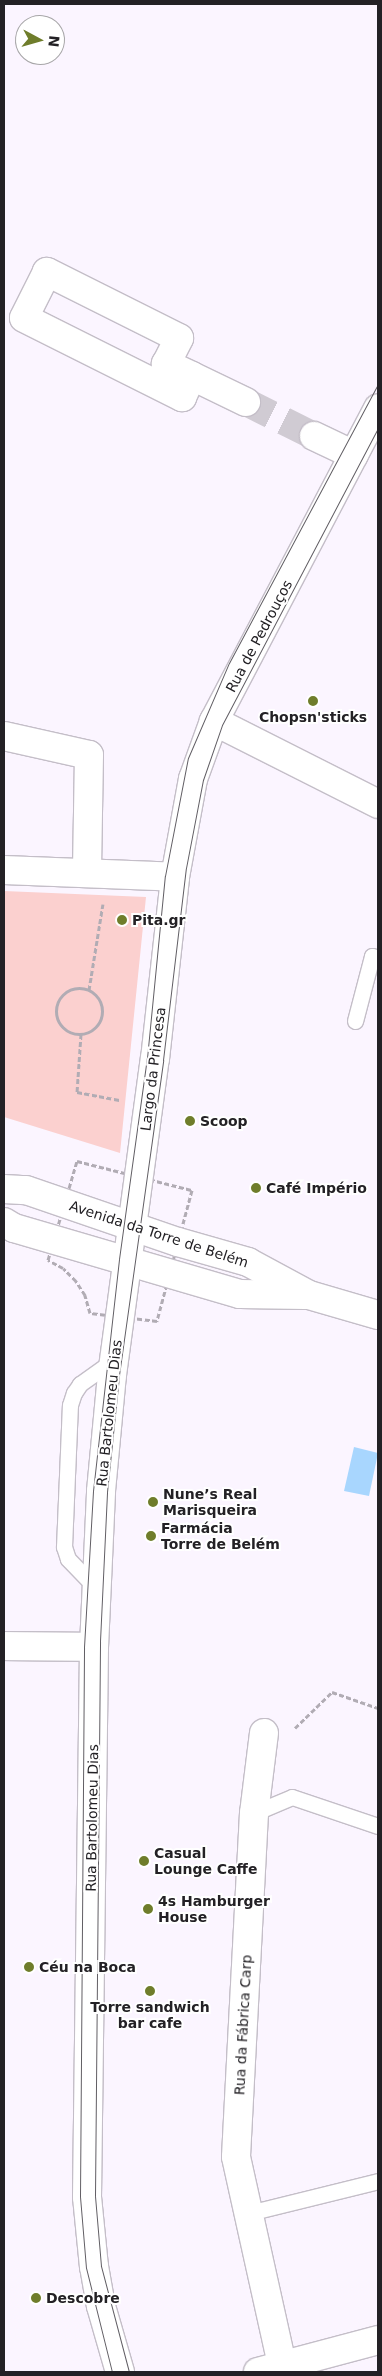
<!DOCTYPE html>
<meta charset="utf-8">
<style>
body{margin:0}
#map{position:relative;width:382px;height:2376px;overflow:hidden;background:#fbf5ff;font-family:"DejaVu Sans",sans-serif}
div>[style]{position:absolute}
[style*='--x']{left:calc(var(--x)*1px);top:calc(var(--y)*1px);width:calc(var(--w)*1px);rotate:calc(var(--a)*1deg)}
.green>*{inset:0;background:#fbd0cf}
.water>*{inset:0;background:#a8d6fe}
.minor-tunnel>*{height:28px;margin-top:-14px;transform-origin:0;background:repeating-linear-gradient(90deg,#d0cbd3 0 28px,transparent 0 42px)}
.path>*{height:3px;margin-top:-1.5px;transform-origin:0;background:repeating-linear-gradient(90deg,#b1acb4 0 5px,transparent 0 7.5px)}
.path>.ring{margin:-1.5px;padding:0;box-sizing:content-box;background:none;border:3px solid #b1acb4;border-radius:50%}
.roads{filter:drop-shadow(1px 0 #c4bec8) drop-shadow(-1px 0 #c4bec8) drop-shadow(0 1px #c4bec8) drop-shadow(0 -1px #c4bec8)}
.service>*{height:15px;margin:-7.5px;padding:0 7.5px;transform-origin:7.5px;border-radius:7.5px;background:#fff}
.minor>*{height:28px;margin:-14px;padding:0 14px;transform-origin:14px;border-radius:14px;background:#fff}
.tertiary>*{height:28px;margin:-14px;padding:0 14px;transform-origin:14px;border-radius:14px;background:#fff}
.tram>*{height:1px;margin:-0.5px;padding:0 0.5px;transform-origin:0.5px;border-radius:0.5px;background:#615e64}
.dots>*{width:14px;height:14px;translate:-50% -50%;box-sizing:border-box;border:2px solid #fff;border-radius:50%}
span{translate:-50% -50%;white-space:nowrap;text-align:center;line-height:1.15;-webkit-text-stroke:4px #fff;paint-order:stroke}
.street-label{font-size:14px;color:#232125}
.poi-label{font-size:14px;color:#232125;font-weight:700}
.left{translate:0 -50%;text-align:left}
.frame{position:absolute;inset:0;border:5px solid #232125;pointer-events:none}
.north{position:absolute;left:15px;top:15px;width:50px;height:50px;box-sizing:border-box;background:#fff;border:1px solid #a7a6a8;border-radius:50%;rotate:96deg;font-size:14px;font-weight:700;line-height:20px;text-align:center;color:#232125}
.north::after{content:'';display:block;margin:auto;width:18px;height:22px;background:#6f7d2b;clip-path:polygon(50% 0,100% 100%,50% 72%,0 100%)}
</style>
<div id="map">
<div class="green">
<div style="clip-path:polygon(4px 891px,146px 897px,120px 1153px,4px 1117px)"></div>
</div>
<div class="water">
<div style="clip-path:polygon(354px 1447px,378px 1453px,369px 1496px,344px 1491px)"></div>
</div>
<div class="minor-tunnel">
<div style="--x:246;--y:402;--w:76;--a:26.6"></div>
</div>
<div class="path">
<div class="ring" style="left:56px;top:988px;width:43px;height:43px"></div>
<div style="--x:89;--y:990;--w:87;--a:-80.8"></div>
<div style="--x:81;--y:1034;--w:58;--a:93.9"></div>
<div style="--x:77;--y:1092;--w:43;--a:10.8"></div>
<div style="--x:77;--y:1161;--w:119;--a:14.2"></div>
<div style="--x:192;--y:1190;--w:136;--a:105"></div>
<div style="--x:157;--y:1321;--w:67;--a:-173.2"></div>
<div style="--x:90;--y:1313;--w:19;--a:-106"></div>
<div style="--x:85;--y:1295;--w:17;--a:-123"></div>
<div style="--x:76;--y:1281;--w:18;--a:-135"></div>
<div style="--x:63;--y:1268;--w:17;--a:-152"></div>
<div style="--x:48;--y:1260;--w:103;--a:-73.7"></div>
<div style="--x:295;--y:1728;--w:52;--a:-44.2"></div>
<div style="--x:332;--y:1692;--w:49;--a:19.2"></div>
</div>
<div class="roads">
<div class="service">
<div style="--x:355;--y:1021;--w:67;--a:-75.3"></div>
<div style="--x:372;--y:956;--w:6;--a:18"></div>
<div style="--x:97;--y:1589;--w:42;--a:-134"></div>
<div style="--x:68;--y:1559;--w:13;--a:-108"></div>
<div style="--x:64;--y:1547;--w:142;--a:-87.6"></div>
<div style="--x:70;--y:1405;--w:13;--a:-72"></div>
<div style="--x:74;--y:1393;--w:11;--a:-56"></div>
<div style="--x:80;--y:1384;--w:43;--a:-35.5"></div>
<div style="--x:254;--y:1813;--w:41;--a:-22.8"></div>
<div style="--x:292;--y:1797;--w:91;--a:18.6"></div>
<div style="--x:249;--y:2213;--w:133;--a:-13.9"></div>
</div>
<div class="minor">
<div style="--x:192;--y:376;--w:29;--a:-155"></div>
<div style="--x:166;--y:364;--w:29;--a:-63"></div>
<div style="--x:179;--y:338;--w:148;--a:-153.4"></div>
<div style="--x:47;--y:272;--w:51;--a:116.6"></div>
<div style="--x:24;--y:318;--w:177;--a:26.6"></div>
<div style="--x:182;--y:397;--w:23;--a:-65"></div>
<div style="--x:192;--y:376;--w:60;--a:25.7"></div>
<div style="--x:314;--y:436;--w:44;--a:25.4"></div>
<div style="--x:214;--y:721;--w:184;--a:26.8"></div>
<div style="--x:4;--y:736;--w:87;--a:12.6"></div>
<div style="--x:89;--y:755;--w:118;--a:91"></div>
<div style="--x:4;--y:870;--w:171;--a:2.3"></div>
<div style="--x:4;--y:1646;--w:90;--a:0.6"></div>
<div style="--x:264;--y:1733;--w:81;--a:97.1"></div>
<div style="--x:254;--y:1813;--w:344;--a:93"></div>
<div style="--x:236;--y:2157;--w:212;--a:77.5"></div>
<div style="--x:258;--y:2372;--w:124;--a:-14.9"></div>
</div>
<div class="tertiary">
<div style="--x:4;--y:1189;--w:22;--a:3"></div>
<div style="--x:26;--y:1190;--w:161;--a:18.9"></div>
<div style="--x:178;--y:1242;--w:73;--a:15.9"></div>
<div style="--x:248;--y:1262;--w:69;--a:28.4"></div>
<div style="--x:309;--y:1295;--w:72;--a:16.2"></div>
<div style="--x:4;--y:1222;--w:12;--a:31"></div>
<div style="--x:14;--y:1228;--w:235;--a:16.3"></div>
<div style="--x:240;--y:1294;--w:65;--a:0.9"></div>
<div style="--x:120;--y:2372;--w:69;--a:-106.1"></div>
<div style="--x:101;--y:2306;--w:40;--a:-100"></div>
<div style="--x:94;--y:2267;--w:70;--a:-95.7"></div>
<div style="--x:87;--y:2197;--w:550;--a:-89.27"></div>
<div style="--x:94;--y:1647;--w:156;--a:-87.4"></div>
<div style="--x:101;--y:1491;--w:117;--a:-84.6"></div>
<div style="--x:112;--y:1375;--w:319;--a:-82.3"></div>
<div style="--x:155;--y:1059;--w:183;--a:-83.7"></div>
<div style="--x:175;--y:877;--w:100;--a:-79.6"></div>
<div style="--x:193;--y:779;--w:62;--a:-70.1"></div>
<div style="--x:214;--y:721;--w:353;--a:-62.3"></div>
</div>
</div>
<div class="tram">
<div style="--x:112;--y:2372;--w:107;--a:-104"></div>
<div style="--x:86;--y:2268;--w:71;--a:-94.8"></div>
<div style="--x:80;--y:2197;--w:550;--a:-89.58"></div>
<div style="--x:84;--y:1647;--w:156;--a:-86.7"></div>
<div style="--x:93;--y:1491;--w:233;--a:-83.6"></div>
<div style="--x:119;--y:1259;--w:203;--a:-82.1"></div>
<div style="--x:147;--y:1058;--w:183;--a:-84.4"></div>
<div style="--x:165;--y:876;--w:120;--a:-79"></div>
<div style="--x:188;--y:758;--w:103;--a:-66.7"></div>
<div style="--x:229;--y:663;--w:316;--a:-61.9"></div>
<div style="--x:129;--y:2372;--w:110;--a:-104.8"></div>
<div style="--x:101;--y:2266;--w:70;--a:-94.9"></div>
<div style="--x:95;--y:2196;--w:555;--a:-89.48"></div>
<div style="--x:100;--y:1641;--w:149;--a:-87.3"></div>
<div style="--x:107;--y:1492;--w:118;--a:-84.1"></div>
<div style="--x:119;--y:1375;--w:318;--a:-82"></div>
<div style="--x:163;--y:1060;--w:193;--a:-83.2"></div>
<div style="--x:186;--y:868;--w:90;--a:-79.1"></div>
<div style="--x:203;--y:780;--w:58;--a:-70.9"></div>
<div style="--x:222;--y:725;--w:335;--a:-62.3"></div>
</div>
<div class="dots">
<div style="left:313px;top:701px;background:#6f7d2b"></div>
<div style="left:122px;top:920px;background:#6f7d2b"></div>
<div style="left:190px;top:1121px;background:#6f7d2b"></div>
<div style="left:256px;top:1188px;background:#6f7d2b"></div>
<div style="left:153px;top:1502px;background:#6f7d2b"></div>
<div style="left:151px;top:1536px;background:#6f7d2b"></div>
<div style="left:144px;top:1861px;background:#6f7d2b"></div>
<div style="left:148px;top:1909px;background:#6f7d2b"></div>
<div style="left:29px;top:1967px;background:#6f7d2b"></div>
<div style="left:150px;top:1991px;background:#6f7d2b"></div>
<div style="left:36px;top:2298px;background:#6f7d2b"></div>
</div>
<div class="street-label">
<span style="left:259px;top:636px;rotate:-62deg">Rua de Pedrouços</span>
<span style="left:153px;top:1069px;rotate:-83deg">Largo da Princesa</span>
<span style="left:159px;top:1234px;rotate:18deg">Avenida da Torre de Belém</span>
<span style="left:109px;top:1413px;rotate:-84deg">Rua Bartolomeu Dias</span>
<span style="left:92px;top:1818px;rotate:-89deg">Rua Bartolomeu Dias</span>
<span style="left:243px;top:2025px;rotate:-87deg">Rua da Fábrica Carp</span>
</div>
<div class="poi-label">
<span style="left:313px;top:717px">Chopsn'sticks</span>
<span class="left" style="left:132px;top:920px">Pita.gr</span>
<span class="left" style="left:200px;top:1121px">Scoop</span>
<span class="left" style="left:266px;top:1188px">Café Império</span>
<span class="left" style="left:163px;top:1502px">Nune’s Real<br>Marisqueira</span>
<span class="left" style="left:161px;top:1536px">Farmácia<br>Torre de Belém</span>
<span class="left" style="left:154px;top:1861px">Casual<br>Lounge Caffe</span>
<span class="left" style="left:158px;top:1909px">4s Hamburger<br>House</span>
<span class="left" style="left:39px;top:1967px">Céu na Boca</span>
<span style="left:150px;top:2015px">Torre sandwich<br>bar cafe</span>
<span class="left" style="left:46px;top:2298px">Descobre</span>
</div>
<div class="frame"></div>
<div class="north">N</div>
</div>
